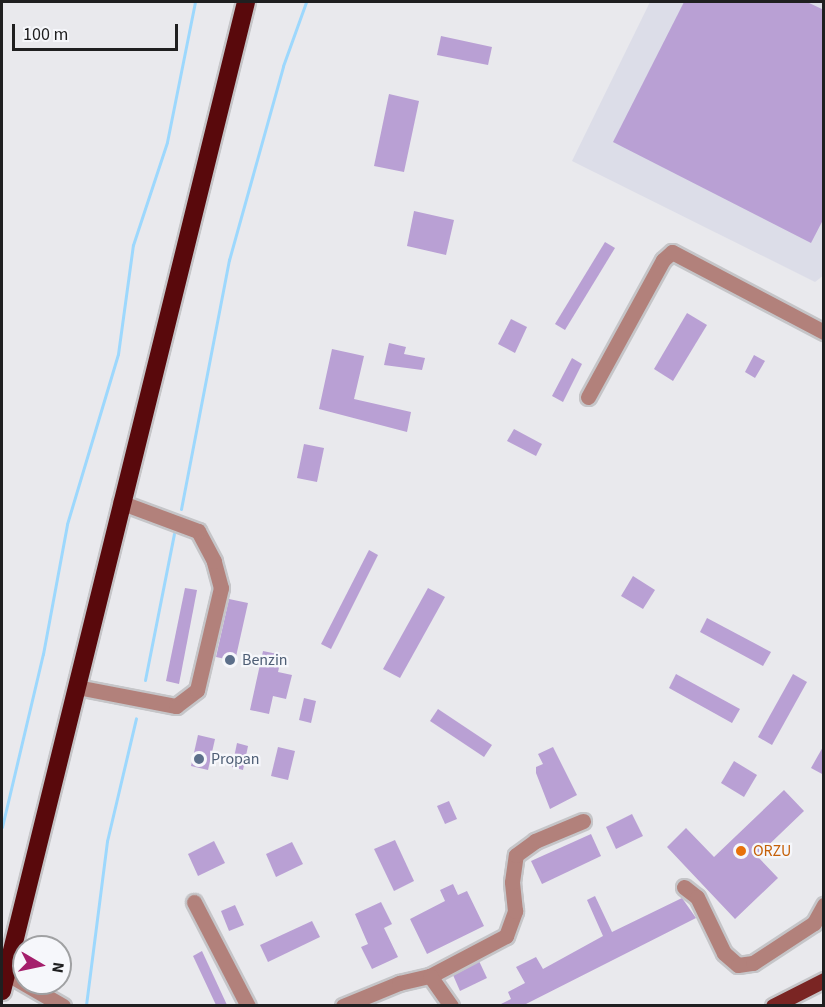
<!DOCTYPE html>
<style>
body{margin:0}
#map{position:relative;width:825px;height:1007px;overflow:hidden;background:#e9e9ed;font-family:"Source Sans 3",sans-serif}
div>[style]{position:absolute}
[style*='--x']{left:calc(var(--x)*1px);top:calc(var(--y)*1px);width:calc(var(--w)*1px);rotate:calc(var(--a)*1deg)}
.built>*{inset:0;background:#dcdde8}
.stream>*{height:3px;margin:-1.5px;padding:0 1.5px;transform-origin:1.5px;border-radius:1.5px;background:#9dd8fd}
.building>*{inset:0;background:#b9a0d4}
.roads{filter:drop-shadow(2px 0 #c5c5c8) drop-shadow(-2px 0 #c5c5c8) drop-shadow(0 2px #c5c5c8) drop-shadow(0 -2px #c5c5c8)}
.minor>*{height:15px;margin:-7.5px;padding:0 7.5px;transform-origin:7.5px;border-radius:7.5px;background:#b2817b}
.major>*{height:15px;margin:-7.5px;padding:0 7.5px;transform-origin:7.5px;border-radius:7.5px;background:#7a2523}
.highway>*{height:18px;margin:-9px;padding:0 9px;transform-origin:9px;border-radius:9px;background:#59090c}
.dots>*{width:16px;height:16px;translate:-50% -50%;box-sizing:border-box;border:3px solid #f6f7fb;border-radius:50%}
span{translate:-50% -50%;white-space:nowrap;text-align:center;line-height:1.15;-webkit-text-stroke:4.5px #f6f7fb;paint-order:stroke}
.service-label{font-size:16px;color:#4e5e75}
.left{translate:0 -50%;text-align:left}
.food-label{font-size:16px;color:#c56008}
.frame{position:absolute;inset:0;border:3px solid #1f1f20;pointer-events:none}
.north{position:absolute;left:12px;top:935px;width:60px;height:60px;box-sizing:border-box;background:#f6f7fb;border:2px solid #a0a1a3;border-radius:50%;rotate:99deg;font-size:16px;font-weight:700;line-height:24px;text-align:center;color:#1f1f20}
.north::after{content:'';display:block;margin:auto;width:21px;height:27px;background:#a41f6b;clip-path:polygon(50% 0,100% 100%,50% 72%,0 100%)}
.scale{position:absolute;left:12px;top:24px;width:166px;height:27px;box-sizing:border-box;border:3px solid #1f1f20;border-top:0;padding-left:8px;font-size:18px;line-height:21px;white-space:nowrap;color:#1f1f20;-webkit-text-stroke:4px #f6f7fb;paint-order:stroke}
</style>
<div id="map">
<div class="built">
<div style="clip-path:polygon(650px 2px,823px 2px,824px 275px,815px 282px,572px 161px)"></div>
</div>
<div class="stream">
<div style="--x:181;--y:509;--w:254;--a:-79.1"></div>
<div style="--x:229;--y:260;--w:201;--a:-74.4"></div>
<div style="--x:283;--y:66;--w:68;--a:-70.2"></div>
<div style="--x:145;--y:680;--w:149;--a:-78.8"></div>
<div style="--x:2;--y:827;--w:178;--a:-76.7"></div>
<div style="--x:43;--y:654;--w:132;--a:-79.5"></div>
<div style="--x:67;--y:524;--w:177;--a:-73.3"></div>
<div style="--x:118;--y:354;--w:110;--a:-82.2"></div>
<div style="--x:133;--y:245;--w:108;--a:-71.7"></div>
<div style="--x:167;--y:142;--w:143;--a:-78.7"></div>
<div style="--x:86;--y:1005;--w:165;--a:-82.7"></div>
<div style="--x:107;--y:841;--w:126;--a:-76.7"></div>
</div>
<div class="building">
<div style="clip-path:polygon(684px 2px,807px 2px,824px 10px,824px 218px,811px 243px,613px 142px)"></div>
<div style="clip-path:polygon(441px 36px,492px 47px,488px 65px,437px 55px)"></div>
<div style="clip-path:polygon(389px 94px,419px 101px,404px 172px,374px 166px)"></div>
<div style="clip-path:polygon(414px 211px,454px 220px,446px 255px,407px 246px)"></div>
<div style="clip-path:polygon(605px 242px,615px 248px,565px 330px,555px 324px)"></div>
<div style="clip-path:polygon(687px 313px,707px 325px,673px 381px,654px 369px)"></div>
<div style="clip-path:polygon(511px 319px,527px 327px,515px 353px,498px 344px)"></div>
<div style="clip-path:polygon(389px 343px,406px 347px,404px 354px,425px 358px,422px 370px,384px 365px)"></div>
<div style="clip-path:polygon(332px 349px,364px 356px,354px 399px,411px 412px,407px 432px,319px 409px)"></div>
<div style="clip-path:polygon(754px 355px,765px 361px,755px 378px,745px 372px)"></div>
<div style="clip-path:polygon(572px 358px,582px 364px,563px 402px,552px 396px)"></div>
<div style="clip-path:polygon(514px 429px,542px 444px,536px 456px,507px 441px)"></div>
<div style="clip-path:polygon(304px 444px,324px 448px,317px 482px,297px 478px)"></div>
<div style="clip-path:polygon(369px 550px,378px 555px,331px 649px,321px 644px)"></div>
<div style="clip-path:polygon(633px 576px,655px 590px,643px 609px,621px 596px)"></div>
<div style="clip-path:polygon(185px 588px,197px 590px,179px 684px,166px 681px)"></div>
<div style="clip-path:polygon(428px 588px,445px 597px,400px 678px,383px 669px)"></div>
<div style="clip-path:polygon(229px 599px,248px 603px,235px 661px,216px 657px)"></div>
<div style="clip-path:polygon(707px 618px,771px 652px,763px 666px,700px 632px)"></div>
<div style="clip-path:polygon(263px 651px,282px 655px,278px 672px,292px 675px,286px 699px,273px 696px,269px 714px,250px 710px)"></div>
<div style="clip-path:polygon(676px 674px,740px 709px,732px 723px,669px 688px)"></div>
<div style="clip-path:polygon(793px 674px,807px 682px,772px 745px,758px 737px)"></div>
<div style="clip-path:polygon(304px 698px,316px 701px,311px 723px,299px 720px)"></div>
<div style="clip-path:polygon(438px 709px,492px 745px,484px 757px,430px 721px)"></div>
<div style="clip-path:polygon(198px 735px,215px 739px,208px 770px,191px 766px)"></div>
<div style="clip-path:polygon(237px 743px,248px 746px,243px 770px,232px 767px)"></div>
<div style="clip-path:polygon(824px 745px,824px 775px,811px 768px)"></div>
<div style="clip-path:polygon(278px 747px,295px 751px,288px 780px,271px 776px)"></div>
<div style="clip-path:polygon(553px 747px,577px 795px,550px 809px,536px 773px,536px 767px,543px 764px,538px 754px)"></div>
<div style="clip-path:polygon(734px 761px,757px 775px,744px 797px,721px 783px)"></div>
<div style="clip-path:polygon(784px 790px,804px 811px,757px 856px,778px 878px,735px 919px,667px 847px,686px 828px,714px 857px)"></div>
<div style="clip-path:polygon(449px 801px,457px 819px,445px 824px,437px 806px)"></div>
<div style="clip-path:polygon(632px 814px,643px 836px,616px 849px,606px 827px)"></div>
<div style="clip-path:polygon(591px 834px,601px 856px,542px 884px,531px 861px)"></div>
<div style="clip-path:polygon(395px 840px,414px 881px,394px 891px,374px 849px)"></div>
<div style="clip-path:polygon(214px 841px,225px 863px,198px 876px,188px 854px)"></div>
<div style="clip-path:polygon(292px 842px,303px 864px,276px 877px,266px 854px)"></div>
<div style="clip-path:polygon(453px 884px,458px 895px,467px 891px,484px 926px,427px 954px,410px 919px,445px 901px,440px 890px)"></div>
<div style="clip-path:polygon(595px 896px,612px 932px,682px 898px,696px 918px,524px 1005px,499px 1005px,511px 999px,508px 992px,525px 983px,516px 967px,536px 957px,543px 969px,603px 936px,587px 900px)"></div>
<div style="clip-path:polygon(381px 902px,392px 924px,384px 928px,398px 957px,372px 969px,361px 947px,368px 944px,355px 914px)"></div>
<div style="clip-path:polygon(235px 905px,244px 925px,229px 931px,221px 911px)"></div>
<div style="clip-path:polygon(312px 921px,320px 937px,268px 962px,260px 945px)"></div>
<div style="clip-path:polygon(202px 951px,227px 1005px,216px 1005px,193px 956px)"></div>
<div style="clip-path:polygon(479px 961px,487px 978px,460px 991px,453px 975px)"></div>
</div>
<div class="roads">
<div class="minor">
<div style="--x:588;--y:397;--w:156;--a:-61.3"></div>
<div style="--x:663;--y:260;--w:12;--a:-42"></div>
<div style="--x:672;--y:252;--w:172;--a:27.8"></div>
<div style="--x:77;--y:687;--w:101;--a:10.9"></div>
<div style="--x:176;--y:706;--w:26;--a:-37"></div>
<div style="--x:197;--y:690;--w:105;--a:-76.8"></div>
<div style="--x:221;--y:588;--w:28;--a:-105"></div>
<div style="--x:214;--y:561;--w:34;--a:-118"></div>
<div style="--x:198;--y:531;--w:83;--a:-159.6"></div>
<div style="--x:684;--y:887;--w:16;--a:38"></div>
<div style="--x:697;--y:897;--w:62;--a:64.3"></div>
<div style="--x:724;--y:953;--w:18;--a:41"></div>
<div style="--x:738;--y:965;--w:15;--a:-8"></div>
<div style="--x:753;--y:963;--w:73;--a:-33.3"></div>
<div style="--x:814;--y:923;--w:21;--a:-61"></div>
<div style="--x:194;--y:902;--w:117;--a:62.6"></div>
<div style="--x:6;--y:973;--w:66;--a:30.1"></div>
<div style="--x:430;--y:976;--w:86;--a:-27.8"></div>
<div style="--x:506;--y:936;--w:27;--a:-70"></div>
<div style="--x:515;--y:911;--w:29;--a:-96"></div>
<div style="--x:512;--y:882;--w:27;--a:-82"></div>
<div style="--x:516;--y:855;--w:24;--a:-36"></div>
<div style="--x:535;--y:841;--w:52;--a:-22.6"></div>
<div style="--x:343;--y:1006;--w:61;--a:-22.3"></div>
<div style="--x:399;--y:983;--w:32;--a:-13"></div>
<div style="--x:430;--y:976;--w:37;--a:55"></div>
</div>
<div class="major">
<div style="--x:773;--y:1006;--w:57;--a:-27"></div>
</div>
<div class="highway">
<div style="--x:2;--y:991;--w:1019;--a:-76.14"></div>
</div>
</div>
<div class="dots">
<div style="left:230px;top:660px;background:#5c6f8a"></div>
<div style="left:199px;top:759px;background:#5c6f8a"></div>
<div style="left:741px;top:851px;background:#e8710a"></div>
</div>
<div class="service-label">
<span class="left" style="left:242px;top:660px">Benzin</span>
<span class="left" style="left:211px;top:759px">Propan</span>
</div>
<div class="food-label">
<span class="left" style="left:753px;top:851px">ORZU</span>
</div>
<div class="frame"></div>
<div class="north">N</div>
<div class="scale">100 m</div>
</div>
